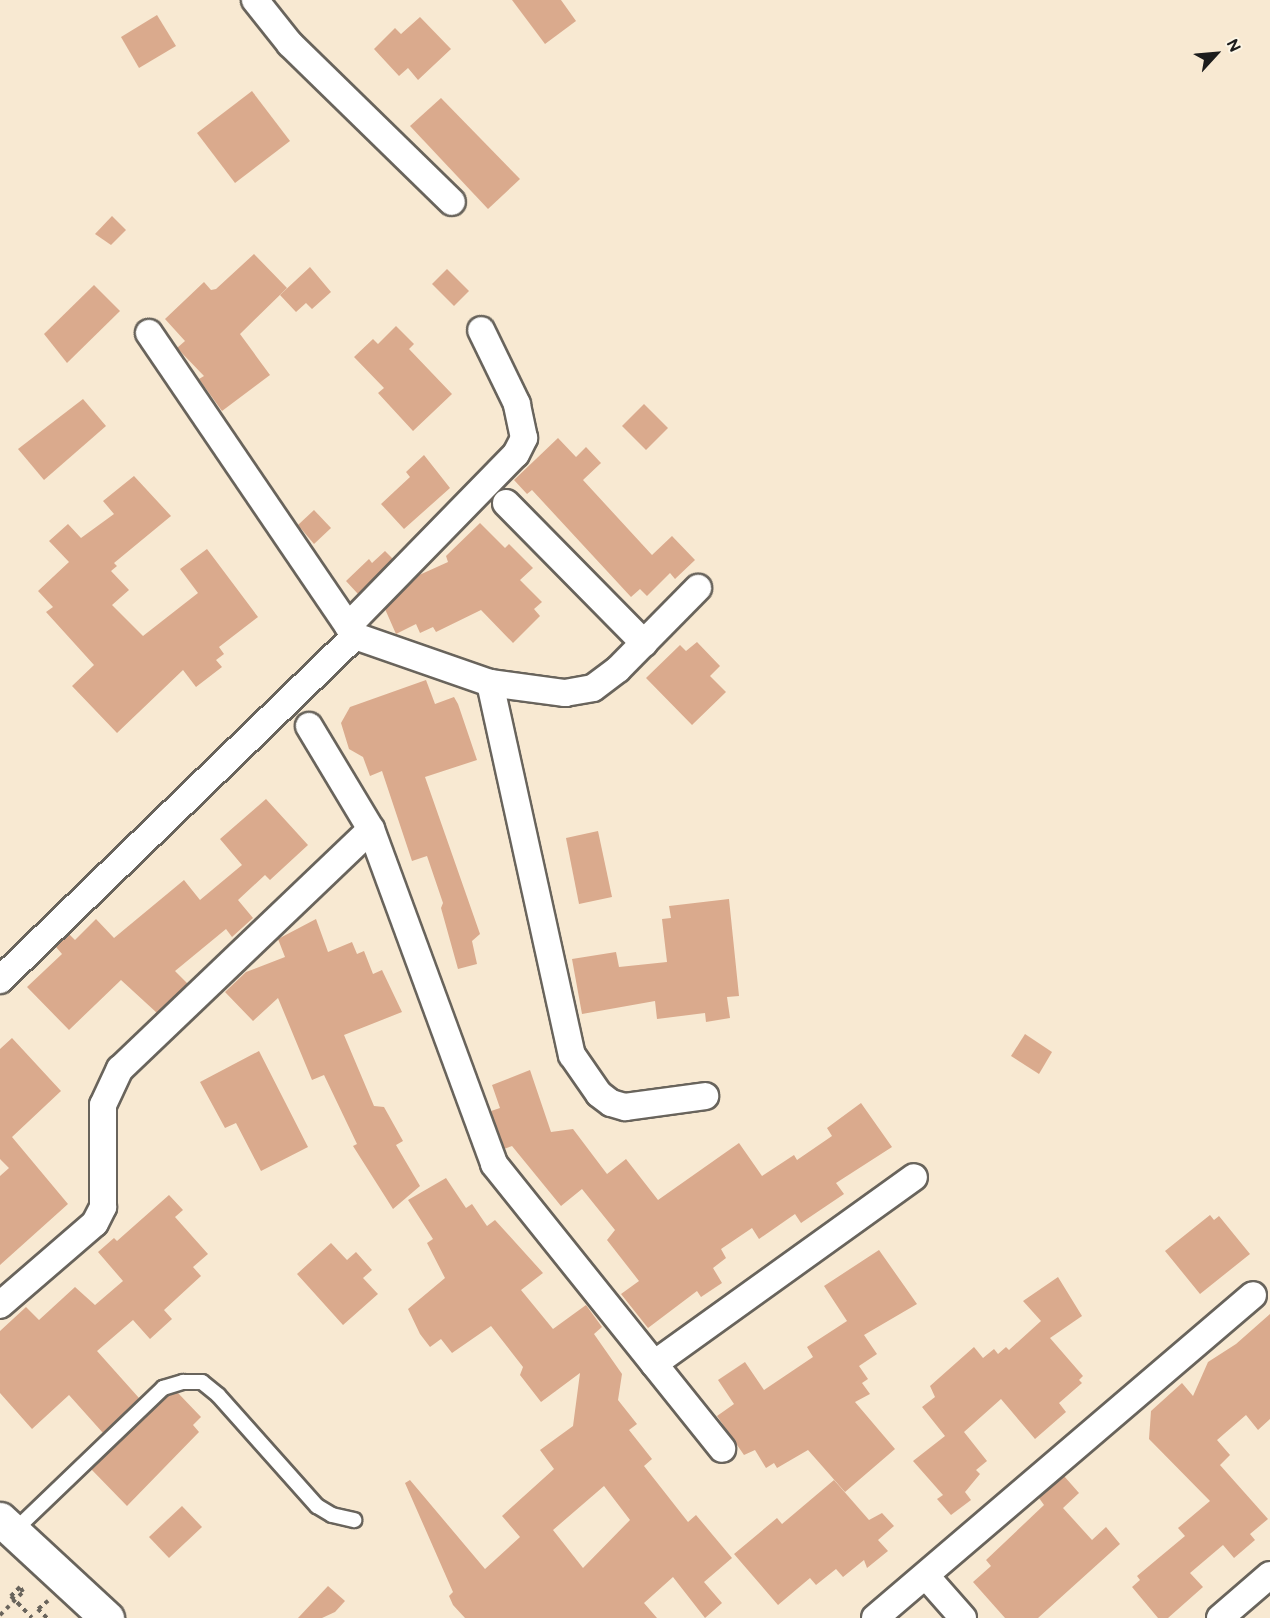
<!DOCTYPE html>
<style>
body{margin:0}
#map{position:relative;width:1270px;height:1618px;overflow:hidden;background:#f8e9d2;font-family:"Balsamiq Sans",sans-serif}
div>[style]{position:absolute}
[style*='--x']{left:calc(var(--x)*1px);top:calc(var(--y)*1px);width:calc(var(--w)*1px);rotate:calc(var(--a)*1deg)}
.building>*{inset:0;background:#daaa8d}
.path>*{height:4px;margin-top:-2px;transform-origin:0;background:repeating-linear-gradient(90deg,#69645c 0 4.5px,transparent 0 9px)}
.roads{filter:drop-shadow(2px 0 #69645c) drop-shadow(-2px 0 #69645c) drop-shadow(0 2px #69645c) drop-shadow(0 -2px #69645c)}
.lane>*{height:14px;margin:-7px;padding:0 7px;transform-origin:7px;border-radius:7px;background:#fff}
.street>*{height:26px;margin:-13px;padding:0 13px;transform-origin:13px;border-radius:13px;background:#fff}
.secondary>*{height:33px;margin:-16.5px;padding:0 16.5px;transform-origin:16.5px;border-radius:16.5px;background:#fff}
.path-bridge>*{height:4px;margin-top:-2px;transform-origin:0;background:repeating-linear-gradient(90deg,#69645c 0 4.5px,transparent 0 9px)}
span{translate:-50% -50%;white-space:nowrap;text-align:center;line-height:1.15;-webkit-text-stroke:6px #fcf5e5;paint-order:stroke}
.north{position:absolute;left:1186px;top:24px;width:60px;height:60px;-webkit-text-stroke:4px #fcf5e5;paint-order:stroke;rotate:64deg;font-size:16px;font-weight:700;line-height:24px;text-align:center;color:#1c1c1c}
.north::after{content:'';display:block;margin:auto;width:21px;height:27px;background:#1c1c1c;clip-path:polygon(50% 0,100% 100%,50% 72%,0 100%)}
</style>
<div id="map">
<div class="building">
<div style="clip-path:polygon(512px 0,561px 0,576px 21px,545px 44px)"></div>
<div style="clip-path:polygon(157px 15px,176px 46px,139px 68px,121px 37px)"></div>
<div style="clip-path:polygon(420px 17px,451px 49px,418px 80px,408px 68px,399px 76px,374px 49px,395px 28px,401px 34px)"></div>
<div style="clip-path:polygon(252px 91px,290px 141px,235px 183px,197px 133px)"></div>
<div style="clip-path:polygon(441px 98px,520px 179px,488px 209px,410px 126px)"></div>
<div style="clip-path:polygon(112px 216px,126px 230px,111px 245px,95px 234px)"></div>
<div style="clip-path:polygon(254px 254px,287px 288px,240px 334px,270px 375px,222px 411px,199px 379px,204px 376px,177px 348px,185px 341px,165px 319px,204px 282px,211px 290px,216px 289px)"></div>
<div style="clip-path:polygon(310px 267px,331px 292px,312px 309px,306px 303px,296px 312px,280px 295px)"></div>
<div style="clip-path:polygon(447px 269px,469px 291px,454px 306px,432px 284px)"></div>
<div style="clip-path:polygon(94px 285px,120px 311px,67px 363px,44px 334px)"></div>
<div style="clip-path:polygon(396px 326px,414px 344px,409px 349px,452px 394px,413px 431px,378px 393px,384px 388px,354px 357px,373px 339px,378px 344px)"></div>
<div style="clip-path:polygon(83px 399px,106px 426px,44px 480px,18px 449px)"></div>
<div style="clip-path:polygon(644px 404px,668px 428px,646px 450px,622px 426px)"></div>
<div style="clip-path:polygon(558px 438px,576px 457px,586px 447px,601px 463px,583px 480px,652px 555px,672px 536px,695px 560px,675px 579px,670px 573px,647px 596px,640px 589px,631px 597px,532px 490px,527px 494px,514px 480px)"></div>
<div style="clip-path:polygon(424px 455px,450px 488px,404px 529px,381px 504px,410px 477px,406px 472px)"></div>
<div style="clip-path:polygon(134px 476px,171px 516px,114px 563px,117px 566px,111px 571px,129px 590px,112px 605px,143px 636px,198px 593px,180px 569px,207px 549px,258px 617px,219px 647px,224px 654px,216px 660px,222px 667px,196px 687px,183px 670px,117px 733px,72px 686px,94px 665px,46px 612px,53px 607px,38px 591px,69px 562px,49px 541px,68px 524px,81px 538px,114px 514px,103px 501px)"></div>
<div style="clip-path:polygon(314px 510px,331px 528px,314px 544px,298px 525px)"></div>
<div style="clip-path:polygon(480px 523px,505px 548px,509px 544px,533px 568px,520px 580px,542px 602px,534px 609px,540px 616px,513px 643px,481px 610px,436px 632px,433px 627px,420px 633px,416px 624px,396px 634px,385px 609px,417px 576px,448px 562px,446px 556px)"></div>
<div style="clip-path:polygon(385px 551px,393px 559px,358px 594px,346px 581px,369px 559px,372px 563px)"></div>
<div style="clip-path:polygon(697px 642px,720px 666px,710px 676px,726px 692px,692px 725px,646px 678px,680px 645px,686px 651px)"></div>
<div style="clip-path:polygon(426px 680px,435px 704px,454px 697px,458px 704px,477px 760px,425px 777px,480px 934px,472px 941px,477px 964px,458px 969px,441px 908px,443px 903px,427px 856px,412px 861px,382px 771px,370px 776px,363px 757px,349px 749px,341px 723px,350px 707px)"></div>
<div style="clip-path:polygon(266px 799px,308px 845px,270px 880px,265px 875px,238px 900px,253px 918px,232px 937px,226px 929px,175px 971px,188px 984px,157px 1013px,121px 980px,69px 1030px,27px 987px,62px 954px,56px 947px,69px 934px,75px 940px,96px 919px,114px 938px,184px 880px,200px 900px,242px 865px,220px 839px)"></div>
<div style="clip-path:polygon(598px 831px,612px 897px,579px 904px,566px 838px)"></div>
<div style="clip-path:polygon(729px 899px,739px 996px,727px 997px,730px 1018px,706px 1022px,705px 1013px,657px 1019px,655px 1001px,582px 1014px,572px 959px,616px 952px,619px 967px,667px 962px,662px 919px,671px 918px,669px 906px)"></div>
<div style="clip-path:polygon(316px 919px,328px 952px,352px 942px,357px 954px,364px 951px,373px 974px,382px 970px,402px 1012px,344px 1035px,374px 1106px,384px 1107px,403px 1141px,396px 1145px,420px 1186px,393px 1209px,353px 1146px,357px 1144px,324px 1075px,312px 1080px,278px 998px,253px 1021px,225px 992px,246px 972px,285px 957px,278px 939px)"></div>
<div style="clip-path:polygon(1025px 1034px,1052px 1052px,1039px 1074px,1011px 1056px)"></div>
<div style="clip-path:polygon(12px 1038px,61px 1091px,12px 1137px,68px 1204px,0 1265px,0 1176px,9px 1168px,0 1159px,0 1049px)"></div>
<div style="clip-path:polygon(259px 1051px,308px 1147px,261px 1171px,236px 1123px,225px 1128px,200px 1082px)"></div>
<div style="clip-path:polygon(530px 1070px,551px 1132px,573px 1129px,607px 1174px,626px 1159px,658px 1200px,739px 1143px,762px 1176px,794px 1155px,797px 1160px,832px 1136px,827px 1128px,861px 1103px,892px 1147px,836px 1183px,844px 1194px,801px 1223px,795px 1214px,759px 1239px,752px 1228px,721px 1249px,726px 1258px,713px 1268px,722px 1283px,701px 1297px,697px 1291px,648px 1328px,621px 1294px,639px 1281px,607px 1240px,615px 1230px,582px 1189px,561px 1206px,512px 1146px,504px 1149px,491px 1111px,500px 1108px,492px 1085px)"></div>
<div style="clip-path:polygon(evenodd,446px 1178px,466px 1208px,472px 1204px,487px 1226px,495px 1220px,543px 1273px,521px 1290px,553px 1329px,586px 1305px,602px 1327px,594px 1334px,622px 1374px,618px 1400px,637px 1424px,629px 1430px,652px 1459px,644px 1466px,688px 1522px,696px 1515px,732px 1558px,704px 1582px,722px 1603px,705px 1618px,673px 1577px,644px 1603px,657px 1618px,465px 1618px,453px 1605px,449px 1596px,453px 1592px,405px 1483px,410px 1480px,485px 1569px,520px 1537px,502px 1516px,554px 1469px,540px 1450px,573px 1426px,580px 1373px,541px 1402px,520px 1375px,523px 1367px,491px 1326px,452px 1353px,441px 1339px,430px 1347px,420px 1334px,408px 1309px,445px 1278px,427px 1243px,433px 1239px,408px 1200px,446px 1178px,604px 1486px,630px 1520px,583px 1568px,553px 1530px,604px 1486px)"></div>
<div style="clip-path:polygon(169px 1195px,183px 1210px,175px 1217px,208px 1254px,193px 1267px,201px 1276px,164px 1310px,172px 1319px,150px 1339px,133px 1320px,97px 1351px,139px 1398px,103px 1433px,69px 1395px,32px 1429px,0 1393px,0 1331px,26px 1307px,39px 1320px,75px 1287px,95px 1305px,123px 1281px,98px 1252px,114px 1238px,117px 1241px)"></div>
<div style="clip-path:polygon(1210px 1215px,1214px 1220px,1219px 1216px,1250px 1254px,1200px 1294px,1165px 1251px)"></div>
<div style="clip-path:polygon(331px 1243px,347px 1260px,356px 1252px,372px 1270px,363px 1278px,378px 1294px,343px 1325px,297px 1274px)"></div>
<div style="clip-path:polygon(879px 1250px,917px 1304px,864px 1335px,877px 1354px,859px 1366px,868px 1379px,862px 1383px,870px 1394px,855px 1402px,895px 1449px,845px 1492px,808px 1450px,777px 1468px,774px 1463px,766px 1468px,755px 1450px,744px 1455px,717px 1416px,734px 1404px,718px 1380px,745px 1362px,764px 1390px,813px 1357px,807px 1347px,847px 1321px,824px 1286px)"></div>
<div style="clip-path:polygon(1058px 1277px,1082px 1316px,1050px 1338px,1083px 1376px,1079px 1380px,1082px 1383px,1059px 1403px,1066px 1412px,1035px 1439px,1001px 1399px,964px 1432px,987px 1461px,976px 1470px,980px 1474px,965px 1492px,971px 1500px,951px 1515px,937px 1499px,943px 1495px,913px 1461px,945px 1436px,922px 1407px,935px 1397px,930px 1386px,974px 1347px,983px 1358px,994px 1349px,998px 1354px,1006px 1347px,1009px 1350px,1041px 1321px,1023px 1301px)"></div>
<div style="clip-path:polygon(1270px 1314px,1270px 1419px,1258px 1430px,1246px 1415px,1217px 1440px,1230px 1455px,1220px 1465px,1268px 1519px,1250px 1534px,1255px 1540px,1234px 1558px,1223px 1545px,1190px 1573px,1203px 1587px,1168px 1618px,1158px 1618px,1132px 1587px,1140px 1580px,1137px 1576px,1185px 1536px,1178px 1528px,1210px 1501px,1149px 1439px,1151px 1411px,1182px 1383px,1193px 1396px,1208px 1362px,1236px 1344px)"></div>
<div style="clip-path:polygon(178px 1393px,201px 1417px,193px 1425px,199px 1432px,127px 1506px,91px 1469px,168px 1396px)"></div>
<div style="clip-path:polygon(1064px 1476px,1079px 1493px,1063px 1508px,1092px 1540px,1106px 1527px,1120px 1544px,1038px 1618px,1005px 1618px,973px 1582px,991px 1566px,986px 1560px,1044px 1505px,1039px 1498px)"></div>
<div style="clip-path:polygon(834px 1480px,869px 1520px,882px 1513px,894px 1526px,878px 1540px,888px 1551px,867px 1568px,864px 1560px,843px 1577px,836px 1569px,816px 1585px,810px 1578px,778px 1605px,734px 1554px,777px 1518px,782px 1524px)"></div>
<div style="clip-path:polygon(182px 1506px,202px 1527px,169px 1558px,149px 1537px)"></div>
<div style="clip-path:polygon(328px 1586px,345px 1601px,335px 1612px,322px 1618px,298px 1618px)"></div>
</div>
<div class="path">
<div style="--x:23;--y:1592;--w:6;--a:-121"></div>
<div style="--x:20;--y:1587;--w:13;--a:135"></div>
<div style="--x:11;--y:1596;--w:30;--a:46"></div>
<div style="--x:47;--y:1618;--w:13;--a:-135"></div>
<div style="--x:38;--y:1609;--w:13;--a:-39"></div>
</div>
<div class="roads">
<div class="lane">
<div style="--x:14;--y:1531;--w:207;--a:-43.8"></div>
<div style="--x:163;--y:1388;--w:21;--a:-17"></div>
<div style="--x:183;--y:1382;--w:19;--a:0"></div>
<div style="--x:202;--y:1382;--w:21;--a:39"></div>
<div style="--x:218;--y:1395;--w:149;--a:48.3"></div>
<div style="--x:317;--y:1506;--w:17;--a:31"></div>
<div style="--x:332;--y:1515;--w:23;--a:13"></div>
</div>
<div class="street">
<div style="--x:255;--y:0;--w:56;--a:51.5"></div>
<div style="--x:290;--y:44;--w:226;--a:44.3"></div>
<div style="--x:149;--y:333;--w:366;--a:55.8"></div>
<div style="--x:506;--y:503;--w:197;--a:45.4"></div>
<div style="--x:348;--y:626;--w:240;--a:-45.7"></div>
<div style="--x:516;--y:454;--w:18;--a:-63"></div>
<div style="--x:524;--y:438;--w:35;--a:-102"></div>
<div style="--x:517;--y:404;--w:82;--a:-115.9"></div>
<div style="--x:490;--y:683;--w:381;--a:77.6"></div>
<div style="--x:572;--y:1055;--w:47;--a:55.3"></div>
<div style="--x:599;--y:1094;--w:15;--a:37"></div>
<div style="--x:611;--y:1103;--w:15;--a:16"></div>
<div style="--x:625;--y:1107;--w:81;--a:-7.8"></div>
<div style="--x:309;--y:726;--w:120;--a:59"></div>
<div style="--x:371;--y:829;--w:357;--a:69.8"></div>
<div style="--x:494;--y:1164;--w:365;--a:51.3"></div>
<div style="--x:0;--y:980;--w:494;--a:-44.1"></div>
<div style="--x:355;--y:636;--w:143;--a:19.2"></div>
<div style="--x:490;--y:683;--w:76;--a:7.6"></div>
<div style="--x:565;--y:693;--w:28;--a:-10"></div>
<div style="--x:593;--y:688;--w:31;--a:-37"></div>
<div style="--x:618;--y:669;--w:114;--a:-45.4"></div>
<div style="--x:0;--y:1305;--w:125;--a:-40.8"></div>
<div style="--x:95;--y:1223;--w:18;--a:-63"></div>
<div style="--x:103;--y:1207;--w:102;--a:-90"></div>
<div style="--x:103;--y:1105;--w:40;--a:-65"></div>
<div style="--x:120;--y:1069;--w:347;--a:-43.7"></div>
<div style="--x:654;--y:1364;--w:320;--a:-35.7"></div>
<div style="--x:926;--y:1576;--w:56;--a:48.6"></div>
<div style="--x:875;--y:1618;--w:497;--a:-40.5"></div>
<div style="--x:1220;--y:1618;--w:66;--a:-40.7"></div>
</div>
<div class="secondary">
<div style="--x:0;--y:1519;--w:146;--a:42.8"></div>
</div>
</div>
<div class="path-bridge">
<div style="--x:0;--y:1615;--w:33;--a:-45"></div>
</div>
<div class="north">N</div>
</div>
